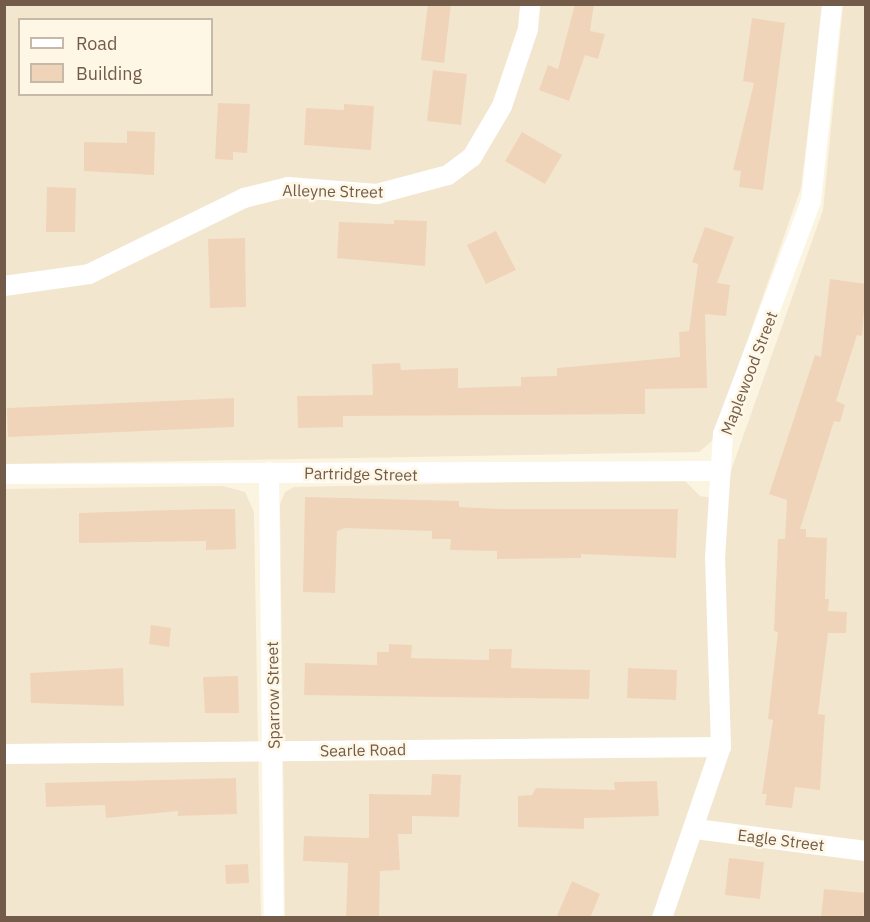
<!DOCTYPE html>
<style>
body{margin:0}
#map{position:relative;width:870px;height:922px;overflow:hidden;background:#fbf4e1;font-family:"IBM Plex Sans",sans-serif}
div>[style]{position:absolute}
[style*='--x']{left:calc(var(--x)*1px);top:calc(var(--y)*1px);width:calc(var(--w)*1px);rotate:calc(var(--a)*1deg)}
.residential>*{inset:0;background:#f3e6cf}
.building>*{inset:0;background:#f0d4b9}
.minor>*{height:20px;margin:-10px;padding:0 10px;transform-origin:10px;border-radius:10px;background:#fff}
span{translate:-50% -50%;white-space:nowrap;text-align:center;line-height:1.15;-webkit-text-stroke:5px #fff7e6;paint-order:stroke}
.street-label{font-size:16px;color:#725b49}
.frame{position:absolute;inset:0;border:6px solid #725b49;pointer-events:none}
.legend{position:absolute;left:18px;top:18px;width:195px;height:78px;box-sizing:border-box;background:#fff7e6;border:2px solid #c7b9a7;margin:0;padding:8px 10px;list-style:none;font-size:18px;color:#725b49}
.legend li{display:flex;align-items:center;gap:12px;height:30px}
.legend b{width:30px;border:2px solid #c7b9a7}
</style>
<div id="map">
<div class="residential">
<div style="clip-path:polygon(evenodd,4px 5px,823px 5px,801px 188px,712px 441px,699px 452px,5px 464px,4px 5px,20px 20px,212px 20px,212px 94px,20px 94px,20px 20px)"></div>
<div style="clip-path:polygon(843px 5px,865px 5px,865px 917px,285px 917px,280px 504px,285px 492px,294px 487px,683px 479px,700px 496px,721px 499px,823px 210px)"></div>
<div style="clip-path:polygon(223px 486px,245px 492px,254px 512px,261px 917px,5px 917px,4px 489px)"></div>
</div>
<div class="building">
<div style="clip-path:polygon(428px 4px,451px 4px,444px 63px,421px 60px)"></div>
<div style="clip-path:polygon(575px 4px,594px 4px,590px 31px,605px 34px,598px 59px,585px 55px,569px 101px,539px 90px,548px 65px,558px 69px)"></div>
<div style="clip-path:polygon(752px 18px,785px 23px,763px 190px,739px 187px,741px 171px,733px 170px,754px 83px,743px 81px)"></div>
<div style="clip-path:polygon(433px 70px,467px 74px,461px 125px,427px 121px)"></div>
<div style="clip-path:polygon(218px 103px,250px 104px,247px 153px,233px 152px,233px 160px,215px 159px)"></div>
<div style="clip-path:polygon(344px 104px,374px 106px,371px 150px,304px 145px,306px 108px,344px 110px)"></div>
<div style="clip-path:polygon(127px 131px,155px 132px,154px 175px,84px 171px,84px 142px,127px 143px)"></div>
<div style="clip-path:polygon(522px 132px,562px 155px,545px 184px,505px 161px)"></div>
<div style="clip-path:polygon(47px 187px,76px 188px,75px 232px,46px 232px)"></div>
<div style="clip-path:polygon(394px 220px,427px 221px,425px 266px,337px 258px,339px 222px,394px 224px)"></div>
<div style="clip-path:polygon(705px 227px,734px 237px,717px 283px,730px 285px,726px 316px,705px 314px,707px 388px,645px 389px,645px 414px,343px 416px,343px 427px,298px 428px,297px 396px,373px 395px,372px 364px,400px 363px,401px 370px,458px 368px,458px 388px,521px 386px,521px 377px,557px 376px,557px 368px,680px 357px,679px 332px,689px 331px,698px 264px,692px 262px)"></div>
<div style="clip-path:polygon(496px 231px,516px 270px,486px 284px,467px 245px)"></div>
<div style="clip-path:polygon(245px 238px,246px 307px,210px 308px,208px 239px)"></div>
<div style="clip-path:polygon(830px 279px,866px 284px,862px 336px,857px 335px,836px 401px,845px 405px,840px 422px,834px 421px,800px 529px,806px 529px,806px 537px,827px 538px,825px 599px,829px 599px,828px 611px,847px 612px,846px 633px,828px 633px,818px 714px,825px 715px,820px 790px,795px 787px,792px 808px,765px 805px,767px 794px,762px 794px,773px 720px,768px 719px,778px 632px,774px 631px,778px 539px,785px 539px,787px 500px,769px 494px,815px 355px,821px 357px)"></div>
<div style="clip-path:polygon(234px 398px,234px 427px,8px 437px,7px 408px)"></div>
<div style="clip-path:polygon(305px 497px,459px 501px,459px 507px,499px 509px,678px 509px,676px 558px,581px 554px,581px 558px,497px 559px,497px 551px,450px 550px,451px 539px,432px 539px,432px 531px,345px 528px,337px 531px,335px 593px,303px 592px)"></div>
<div style="clip-path:polygon(205px 509px,235px 509px,236px 549px,206px 550px,206px 541px,79px 543px,79px 513px)"></div>
<div style="clip-path:polygon(151px 625px,171px 628px,169px 647px,149px 644px)"></div>
<div style="clip-path:polygon(389px 644px,412px 645px,411px 658px,489px 660px,489px 649px,512px 649px,511px 668px,590px 670px,589px 699px,304px 695px,305px 663px,377px 665px,377px 652px,389px 652px)"></div>
<div style="clip-path:polygon(123px 668px,124px 706px,31px 703px,30px 673px)"></div>
<div style="clip-path:polygon(628px 668px,677px 670px,676px 700px,627px 698px)"></div>
<div style="clip-path:polygon(238px 676px,239px 713px,205px 713px,203px 677px)"></div>
<div style="clip-path:polygon(432px 774px,461px 775px,459px 817px,412px 816px,412px 834px,398px 834px,400px 870px,380px 871px,379px 918px,346px 918px,348px 863px,303px 861px,304px 836px,369px 838px,369px 794px,431px 795px)"></div>
<div style="clip-path:polygon(236px 778px,237px 814px,178px 816px,178px 811px,106px 818px,105px 805px,46px 807px,45px 783px)"></div>
<div style="clip-path:polygon(657px 781px,659px 816px,584px 818px,584px 829px,518px 827px,518px 796px,532px 795px,536px 788px,615px 790px,614px 782px)"></div>
<div style="clip-path:polygon(729px 858px,764px 862px,760px 899px,725px 895px)"></div>
<div style="clip-path:polygon(248px 864px,249px 883px,226px 884px,225px 865px)"></div>
<div style="clip-path:polygon(572px 881px,600px 894px,590px 918px,556px 918px)"></div>
<div style="clip-path:polygon(824px 889px,866px 893px,863px 918px,821px 918px)"></div>
</div>
<div class="minor">
<div style="--x:4;--y:286;--w:86;--a:-8"></div>
<div style="--x:89;--y:274;--w:173;--a:-26.1"></div>
<div style="--x:244;--y:198;--w:45;--a:-14"></div>
<div style="--x:288;--y:187;--w:89;--a:4.5"></div>
<div style="--x:377;--y:194;--w:73;--a:-15"></div>
<div style="--x:448;--y:175;--w:30;--a:-37"></div>
<div style="--x:472;--y:157;--w:59;--a:-59.5"></div>
<div style="--x:502;--y:106;--w:81;--a:-71.3"></div>
<div style="--x:528;--y:29;--w:25;--a:-85"></div>
<div style="--x:269;--y:472;--w:446;--a:89.4"></div>
<div style="--x:4;--y:474;--w:713;--a:-0.24"></div>
<div style="--x:4;--y:754;--w:717;--a:-0.56"></div>
<div style="--x:696;--y:829;--w:171;--a:7.4"></div>
<div style="--x:662;--y:918;--w:181;--a:-71"></div>
<div style="--x:721;--y:747;--w:189;--a:-91.8"></div>
<div style="--x:715;--y:558;--w:124;--a:-86.3"></div>
<div style="--x:723;--y:434;--w:249;--a:-69.3"></div>
<div style="--x:811;--y:201;--w:198;--a:-83.9"></div>
</div>
<div class="street-label">
<span style="left:333px;top:191px;rotate:1deg">Alleyne Street</span>
<span style="left:749px;top:373px;rotate:-69deg">Maplewood Street</span>
<span style="left:361px;top:474px;rotate:1deg">Partridge Street</span>
<span style="left:273px;top:695px;rotate:-91deg">Sparrow Street</span>
<span style="left:363px;top:750px;rotate:-1deg">Searle Road</span>
<span style="left:781px;top:840px;rotate:7deg">Eagle Street</span>
</div>
<div class="frame"></div>
<ul class="legend">
<li><b style="height:8px;background:#fff"></b>Road</li>
<li><b style="height:16px;background:#f0d4b9"></b>Building</li>
</ul>
</div>
